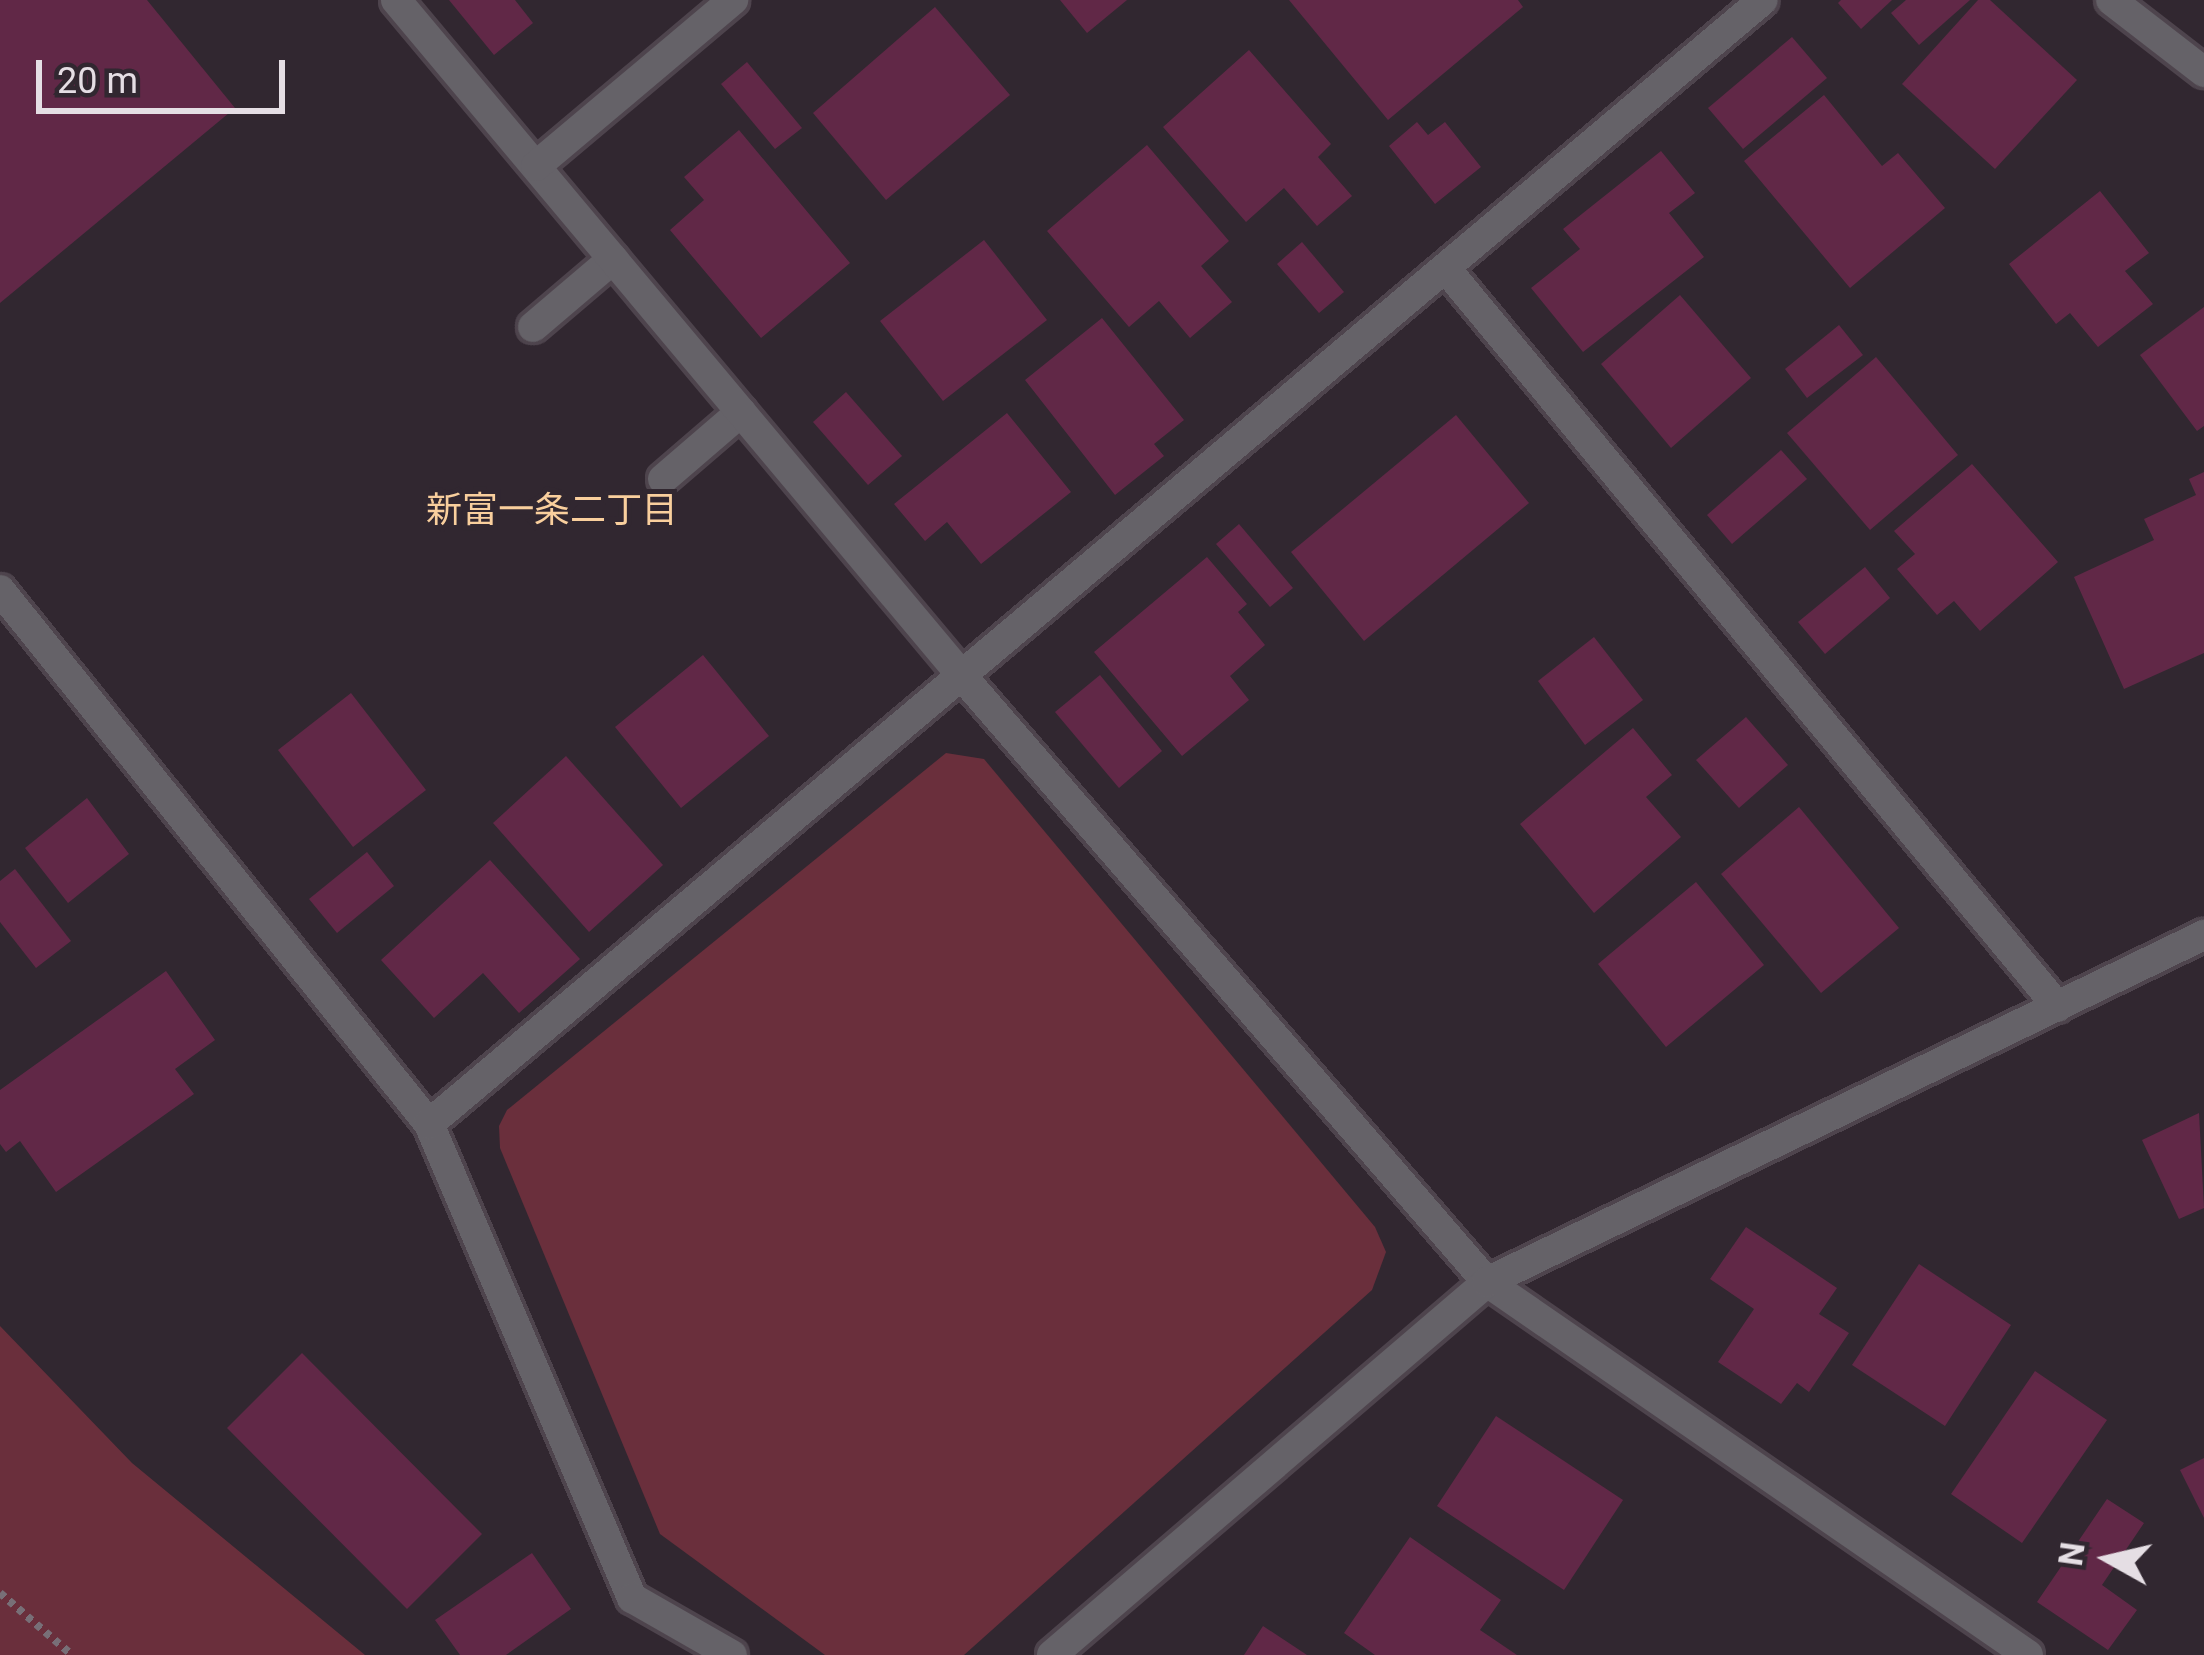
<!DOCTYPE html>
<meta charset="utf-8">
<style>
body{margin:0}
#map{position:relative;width:2204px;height:1655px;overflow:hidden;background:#312730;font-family:Roboto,"Noto Sans JP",sans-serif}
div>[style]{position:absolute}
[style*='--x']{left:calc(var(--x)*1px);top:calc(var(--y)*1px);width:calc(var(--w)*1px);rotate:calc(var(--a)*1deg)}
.green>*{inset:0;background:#6a2f3c}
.building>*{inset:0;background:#612847}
.path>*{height:8px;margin-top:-4px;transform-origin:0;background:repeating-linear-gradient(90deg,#786f77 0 6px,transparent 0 12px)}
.roads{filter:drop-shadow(3px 0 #4e444d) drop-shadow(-3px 0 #4e444d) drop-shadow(0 3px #4e444d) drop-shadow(0 -3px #4e444d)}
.lane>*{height:30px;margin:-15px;padding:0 15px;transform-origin:15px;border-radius:15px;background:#656268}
.street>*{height:30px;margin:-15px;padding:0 15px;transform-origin:15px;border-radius:15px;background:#656268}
span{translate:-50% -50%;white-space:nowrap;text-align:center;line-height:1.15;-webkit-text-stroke:10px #312730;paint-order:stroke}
.neighbourhood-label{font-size:36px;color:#f9cf9d}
.north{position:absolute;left:2048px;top:1499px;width:120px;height:120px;-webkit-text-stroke:9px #312730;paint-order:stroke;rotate:278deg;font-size:33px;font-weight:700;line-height:48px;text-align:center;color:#e5dee4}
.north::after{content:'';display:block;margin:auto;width:42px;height:54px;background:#e5dee4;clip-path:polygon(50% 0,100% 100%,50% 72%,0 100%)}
.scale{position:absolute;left:36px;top:60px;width:249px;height:54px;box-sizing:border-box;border:6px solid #e5dee4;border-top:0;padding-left:15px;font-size:36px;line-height:42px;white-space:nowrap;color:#e5dee4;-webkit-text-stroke:9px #312730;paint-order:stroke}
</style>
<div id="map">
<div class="green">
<div style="clip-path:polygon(946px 753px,984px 759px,1375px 1227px,1386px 1252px,1372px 1290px,964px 1655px,825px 1655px,660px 1534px,500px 1148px,499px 1126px,507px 1110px)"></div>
<div style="clip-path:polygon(0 1326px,132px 1463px,365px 1655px,0 1655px)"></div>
</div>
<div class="building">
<div style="clip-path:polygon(0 0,147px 0,235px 108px,0 303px)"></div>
<div style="clip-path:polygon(449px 0,515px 0,533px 23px,494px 55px)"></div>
<div style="clip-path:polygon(1060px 0,1127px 0,1087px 33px)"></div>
<div style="clip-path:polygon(1289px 0,1518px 0,1523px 7px,1388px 120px)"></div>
<div style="clip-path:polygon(1892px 0,1861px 29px,1838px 3px,1841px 0)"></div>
<div style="clip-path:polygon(1906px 0,1970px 0,1919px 45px,1891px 13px)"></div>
<div style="clip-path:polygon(1978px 0,1990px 0,2077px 80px,1995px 169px,1902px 84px)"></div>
<div style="clip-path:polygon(935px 7px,1010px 95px,886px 200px,813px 113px)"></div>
<div style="clip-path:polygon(1792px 37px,1827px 78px,1743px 149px,1708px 108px)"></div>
<div style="clip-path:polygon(1249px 50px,1331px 144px,1318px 157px,1352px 196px,1317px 226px,1284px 188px,1246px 222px,1163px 127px)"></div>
<div style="clip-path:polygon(747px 62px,802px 128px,775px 149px,721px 84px)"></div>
<div style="clip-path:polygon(1824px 95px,1882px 166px,1898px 153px,1945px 208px,1850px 288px,1744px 161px)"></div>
<div style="clip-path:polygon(1417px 122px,1428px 135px,1445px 122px,1481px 167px,1435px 204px,1389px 146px)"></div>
<div style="clip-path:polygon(739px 130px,850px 263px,761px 338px,670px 230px,704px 200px,684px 177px)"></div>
<div style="clip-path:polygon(1147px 145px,1229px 241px,1201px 266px,1232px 302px,1190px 338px,1159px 301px,1129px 327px,1047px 231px)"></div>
<div style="clip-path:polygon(1661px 151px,1695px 193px,1669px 213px,1704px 257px,1583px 352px,1531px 288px,1580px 249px,1563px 229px)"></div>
<div style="clip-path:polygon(2100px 191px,2149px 253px,2125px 271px,2153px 304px,2098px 347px,2070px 313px,2056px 324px,2009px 264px)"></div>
<div style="clip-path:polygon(984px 240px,1047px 320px,943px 401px,880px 321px)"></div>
<div style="clip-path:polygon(1302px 242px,1344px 292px,1319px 313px,1277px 264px)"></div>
<div style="clip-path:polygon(1680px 295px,1751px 378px,1671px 448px,1601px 364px)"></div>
<div style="clip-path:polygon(2204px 307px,2204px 426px,2197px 431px,2140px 355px)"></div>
<div style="clip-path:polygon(1102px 318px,1184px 420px,1154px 444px,1164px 456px,1115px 495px,1025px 380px)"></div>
<div style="clip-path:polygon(1839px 325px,1863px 355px,1807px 398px,1785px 369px)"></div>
<div style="clip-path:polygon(1876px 357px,1958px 455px,1870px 530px,1787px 433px)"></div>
<div style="clip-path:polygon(846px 392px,902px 456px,868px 485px,813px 422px)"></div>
<div style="clip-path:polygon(1007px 413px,1071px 492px,981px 564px,947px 522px,925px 541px,894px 504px)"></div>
<div style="clip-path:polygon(1456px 415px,1529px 503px,1364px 641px,1291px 552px)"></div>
<div style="clip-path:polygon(1781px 450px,1807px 479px,1732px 544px,1707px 515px)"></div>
<div style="clip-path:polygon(1972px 464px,2058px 562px,1980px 631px,1954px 601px,1937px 615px,1897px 569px,1915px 554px,1894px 531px)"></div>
<div style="clip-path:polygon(2204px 472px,2204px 653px,2124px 689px,2074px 577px,2154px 540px,2144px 519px,2196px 495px,2189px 479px)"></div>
<div style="clip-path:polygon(1239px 524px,1293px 588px,1270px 607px,1216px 544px)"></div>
<div style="clip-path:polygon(1207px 557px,1247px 604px,1238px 612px,1265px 645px,1230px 676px,1249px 700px,1182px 756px,1094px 652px)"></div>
<div style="clip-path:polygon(1865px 567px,1890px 598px,1825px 654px,1798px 622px)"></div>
<div style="clip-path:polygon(1594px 637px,1643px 700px,1585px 745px,1538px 681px)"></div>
<div style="clip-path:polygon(703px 655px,769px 736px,681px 808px,615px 727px)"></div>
<div style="clip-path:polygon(1100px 675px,1162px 751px,1119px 788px,1055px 712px)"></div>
<div style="clip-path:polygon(351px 693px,426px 790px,353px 847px,278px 750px)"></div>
<div style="clip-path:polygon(1746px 717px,1788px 765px,1739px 808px,1696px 760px)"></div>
<div style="clip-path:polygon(1633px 728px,1672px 775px,1646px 797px,1681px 837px,1594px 913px,1520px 824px)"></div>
<div style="clip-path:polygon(566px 756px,663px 865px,589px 932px,493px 823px)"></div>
<div style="clip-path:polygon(87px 798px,129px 854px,68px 903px,25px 848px)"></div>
<div style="clip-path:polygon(1799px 807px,1899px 928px,1821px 993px,1721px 874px)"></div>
<div style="clip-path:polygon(367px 852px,394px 886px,337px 933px,309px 899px)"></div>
<div style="clip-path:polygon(490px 860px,580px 959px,519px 1013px,483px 973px,434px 1018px,381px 960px)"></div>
<div style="clip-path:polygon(15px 869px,71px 941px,36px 968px,0 922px,0 881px)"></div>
<div style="clip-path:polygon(1696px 882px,1764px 965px,1666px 1047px,1598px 964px)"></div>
<div style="clip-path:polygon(166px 971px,215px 1040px,175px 1069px,194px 1094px,56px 1192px,20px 1141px,6px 1152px,0 1144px,0 1090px)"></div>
<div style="clip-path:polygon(2199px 1113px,2204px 1208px,2179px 1219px,2142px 1140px)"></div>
<div style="clip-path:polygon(1746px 1227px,1837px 1288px,1819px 1314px,1849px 1333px,1809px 1392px,1797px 1383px,1781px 1404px,1718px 1362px,1754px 1309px,1710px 1279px)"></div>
<div style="clip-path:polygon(1919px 1264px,2011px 1325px,1945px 1426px,1852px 1365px)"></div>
<div style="clip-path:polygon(302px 1353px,482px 1534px,407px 1609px,227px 1428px)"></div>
<div style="clip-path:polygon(2035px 1371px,2107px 1420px,2022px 1543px,1951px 1494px)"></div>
<div style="clip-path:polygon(1496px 1416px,1623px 1500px,1564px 1590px,1437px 1506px)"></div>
<div style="clip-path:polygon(2204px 1458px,2204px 1518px,2180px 1470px)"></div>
<div style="clip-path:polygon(2107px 1499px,2144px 1523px,2102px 1585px,2137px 1610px,2108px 1650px,2037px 1602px)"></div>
<div style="clip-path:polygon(1410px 1537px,1501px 1600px,1480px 1630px,1517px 1655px,1375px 1655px,1344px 1633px)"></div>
<div style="clip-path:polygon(532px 1553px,571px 1609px,506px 1655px,460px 1655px,435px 1620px)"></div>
<div style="clip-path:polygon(1263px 1626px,1307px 1655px,1244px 1655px)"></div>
</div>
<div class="path">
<div style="--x:0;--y:1593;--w:95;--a:40.7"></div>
</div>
<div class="roads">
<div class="lane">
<div style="--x:533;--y:327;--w:105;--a:-40.4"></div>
<div style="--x:663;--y:479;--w:103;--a:-40.7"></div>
</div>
<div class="street">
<div style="--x:396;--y:0;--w:882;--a:50.06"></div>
<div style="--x:962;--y:676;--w:802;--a:49.1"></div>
<div style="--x:1487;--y:1282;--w:657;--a:34.58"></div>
<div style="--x:2111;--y:0;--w:118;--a:37.7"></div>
<div style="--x:536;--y:166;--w:258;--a:-40.1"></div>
<div style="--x:1447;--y:270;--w:957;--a:50.34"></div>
<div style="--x:0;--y:590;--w:685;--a:51.22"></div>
<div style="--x:429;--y:1124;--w:516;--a:66.82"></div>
<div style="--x:632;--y:1598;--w:115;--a:29.7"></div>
<div style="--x:429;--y:1124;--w:1744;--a:-40.12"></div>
<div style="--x:1052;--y:1655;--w:573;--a:-40.61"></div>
<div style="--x:1487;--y:1282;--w:797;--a:-25.83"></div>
</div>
</div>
<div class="neighbourhood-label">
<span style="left:552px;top:511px">新富一条二丁目</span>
</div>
<div class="north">N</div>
<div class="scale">20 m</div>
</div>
